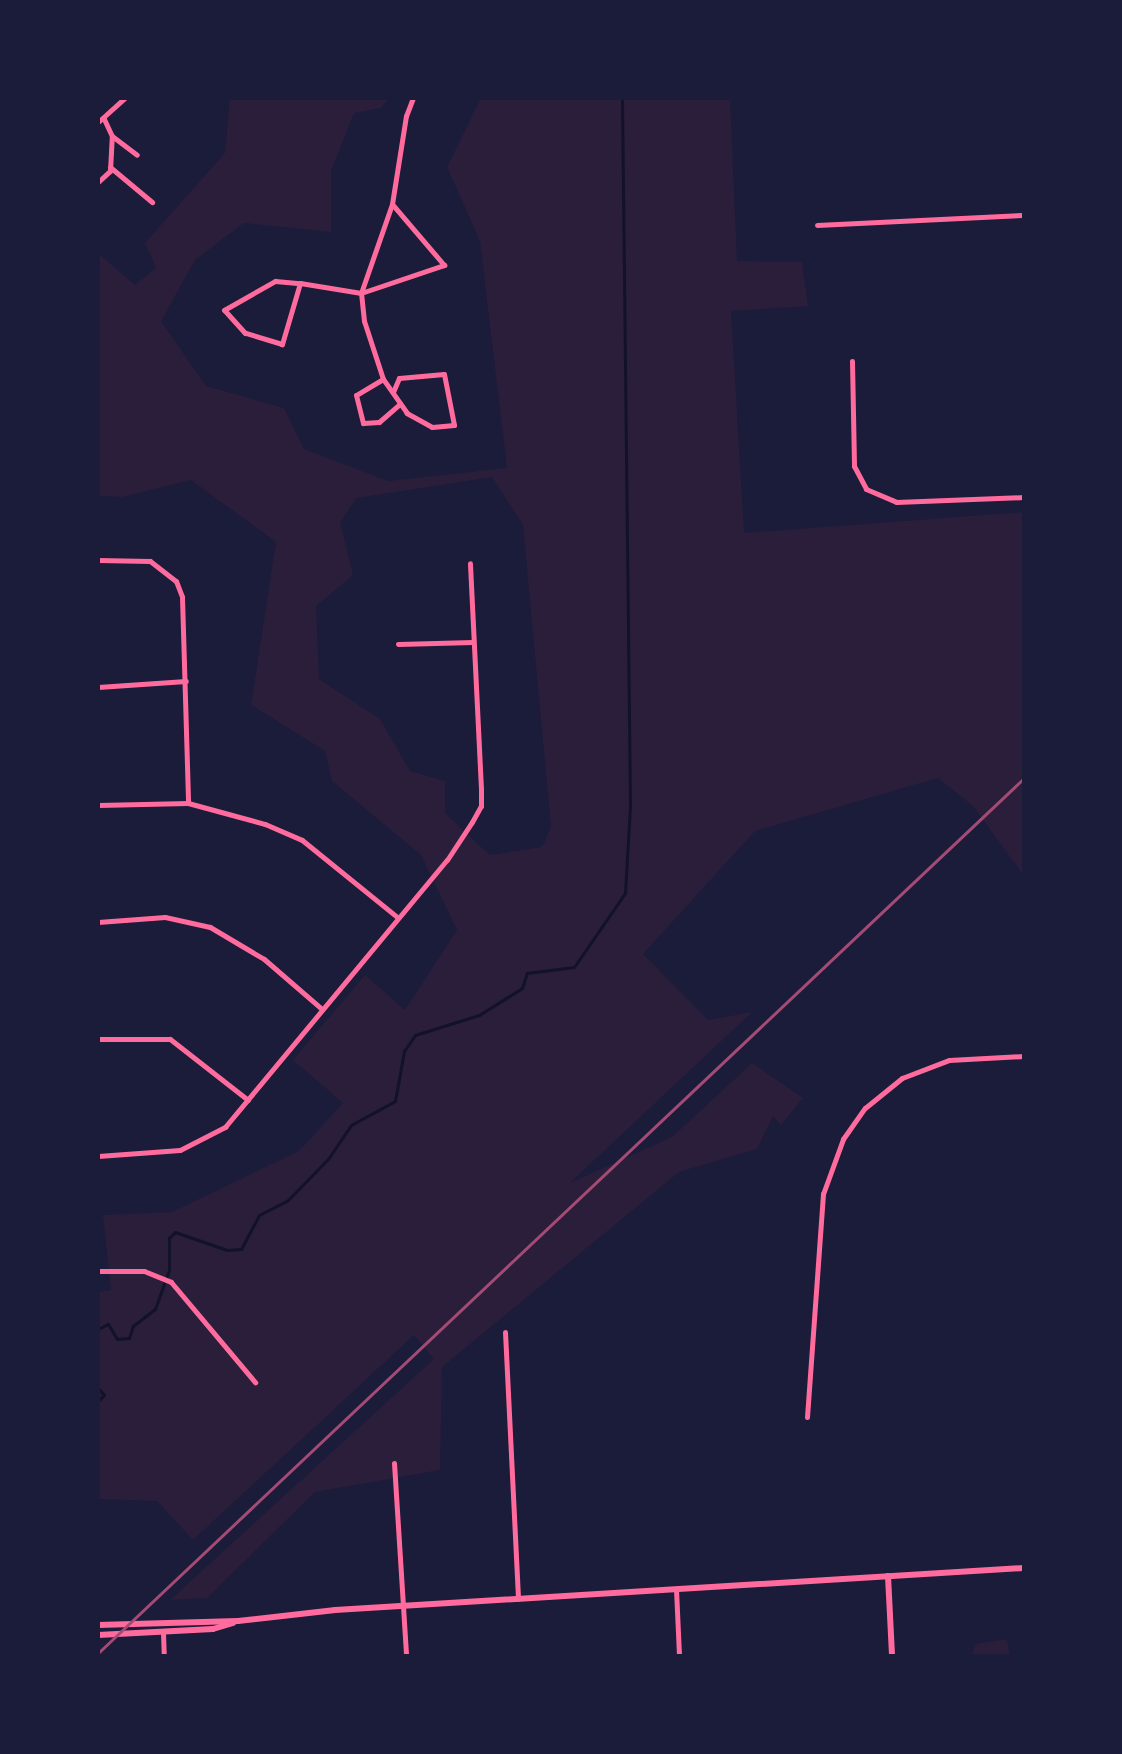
<!DOCTYPE html>
<style>
body{margin:0}
#map{position:relative;width:1122px;height:1754px;overflow:hidden;background:#1b1b3a;font-family:Karla,sans-serif}
div>[style]{position:absolute}
[style*='--x']{left:calc(var(--x)*1px);top:calc(var(--y)*1px);width:calc(var(--w)*1px);rotate:calc(var(--a)*1deg)}
.green>*{inset:0;background:#2a1e3b}
.stream>*{height:3px;margin:-1.5px;padding:0 1.5px;transform-origin:1.5px;border-radius:1.5px;background:#12122b}
.minor>*{height:5px;margin:-2.5px;padding:0 2.5px;transform-origin:2.5px;border-radius:2.5px;background:#ff6b9d}
.tertiary>*{height:6px;margin:-3px;padding:0 3px;transform-origin:3px;border-radius:3px;background:#ff6b9d}
.secondary>*{height:6px;margin:-3px;padding:0 3px;transform-origin:3px;border-radius:3px;background:#ff6b9d}
.rail>*{height:3px;margin:-1.5px;padding:0 1.5px;transform-origin:1.5px;border-radius:1.5px;background:#a44b75}
span{translate:-50% -50%;white-space:nowrap;text-align:center;line-height:1.15;-webkit-text-stroke:8px #1b1b3a;paint-order:stroke}
.frame{position:absolute;inset:0;border:100px solid #1b1b3a;pointer-events:none}
</style>
<div id="map">
<div class="green">
<div style="clip-path:polygon(evenodd,230px 98px,389px 98px,381px 108px,354px 113px,331px 171px,331px 232px,244px 223px,195px 260px,161px 321px,206px 386px,284px 408px,304px 449px,388px 481px,507px 468px,480px 241px,447px 167px,481px 98px,730px 98px,737px 261px,802px 262px,808px 306px,731px 311px,744px 533px,1024px 512px,1024px 876px,973px 806px,938px 778px,755px 831px,643px 954px,708px 1020px,752px 1012px,570px 1183px,672px 1137px,752px 1063px,803px 1098px,781px 1125px,773px 1116px,757px 1149px,679px 1172px,442px 1367px,440px 1470px,315px 1492px,207px 1598px,170px 1600px,434px 1359px,414px 1335px,193px 1540px,157px 1501px,98px 1499px,98px 1292px,111px 1290px,103px 1215px,172px 1212px,299px 1151px,343px 1103px,293px 1060px,365px 975px,405px 1010px,457px 930px,421px 855px,332px 781px,325px 751px,251px 705px,276px 542px,191px 480px,123px 497px,98px 496px,98px 253px,135px 285px,156px 268px,145px 243px,225px 153px,230px 98px,492px 477px,523px 525px,551px 827px,542px 847px,490px 855px,445px 813px,445px 781px,410px 771px,380px 719px,319px 679px,316px 606px,353px 575px,340px 522px,357px 498px,492px 477px)"></div>
<div style="clip-path:polygon(1007px 1639px,1010px 1656px,971px 1656px,976px 1644px)"></div>
</div>
<div class="stream">
<div style="--x:98;--y:1329;--w:11;--a:-27"></div>
<div style="--x:108;--y:1324;--w:17;--a:59"></div>
<div style="--x:117;--y:1339;--w:12;--a:-5"></div>
<div style="--x:129;--y:1338;--w:13;--a:-72"></div>
<div style="--x:133;--y:1326;--w:28;--a:-38"></div>
<div style="--x:155;--y:1309;--w:41;--a:-70.3"></div>
<div style="--x:169;--y:1270;--w:32;--a:-90"></div>
<div style="--x:169;--y:1238;--w:8;--a:-45"></div>
<div style="--x:175;--y:1232;--w:55;--a:19.1"></div>
<div style="--x:227;--y:1250;--w:14;--a:-4"></div>
<div style="--x:241;--y:1249;--w:38;--a:-62"></div>
<div style="--x:259;--y:1215;--w:31;--a:-27"></div>
<div style="--x:287;--y:1201;--w:59;--a:-45.7"></div>
<div style="--x:328;--y:1159;--w:41;--a:-55.9"></div>
<div style="--x:351;--y:1125;--w:50;--a:-28.6"></div>
<div style="--x:395;--y:1101;--w:51;--a:-79.8"></div>
<div style="--x:404;--y:1051;--w:19;--a:-55"></div>
<div style="--x:415;--y:1035;--w:67;--a:-17.4"></div>
<div style="--x:479;--y:1015;--w:51;--a:-32.1"></div>
<div style="--x:522;--y:988;--w:16;--a:-72"></div>
<div style="--x:527;--y:973;--w:47;--a:-7.3"></div>
<div style="--x:574;--y:967;--w:90;--a:-55.4"></div>
<div style="--x:625;--y:893;--w:88;--a:-86.7"></div>
<div style="--x:630;--y:805;--w:707;--a:-90.65"></div>
<div style="--x:98;--y:1388;--w:9;--a:49"></div>
<div style="--x:104;--y:1395;--w:8;--a:135"></div>
</div>
<div class="minor">
<div style="--x:104;--y:119;--w:19;--a:65"></div>
<div style="--x:112;--y:136;--w:31;--a:37"></div>
<div style="--x:98;--y:122;--w:36;--a:-42"></div>
<div style="--x:110;--y:167;--w:55;--a:39.8"></div>
<div style="--x:98;--y:182;--w:16;--a:-43"></div>
<div style="--x:110;--y:171;--w:35;--a:-87"></div>
<div style="--x:817;--y:225;--w:207;--a:-2.8"></div>
<div style="--x:275;--y:281;--w:25;--a:5"></div>
<div style="--x:300;--y:283;--w:64;--a:106.4"></div>
<div style="--x:282;--y:344;--w:39;--a:-163"></div>
<div style="--x:245;--y:333;--w:31;--a:-132"></div>
<div style="--x:224;--y:310;--w:59;--a:-29.6"></div>
<div style="--x:300;--y:283;--w:62;--a:9.3"></div>
<div style="--x:361;--y:293;--w:88;--a:-18.6"></div>
<div style="--x:444;--y:265;--w:80;--a:-130.4"></div>
<div style="--x:852;--y:361;--w:105;--a:88.9"></div>
<div style="--x:854;--y:466;--w:26;--a:62"></div>
<div style="--x:866;--y:489;--w:33;--a:23"></div>
<div style="--x:896;--y:502;--w:128;--a:-2.2"></div>
<div style="--x:383;--y:379;--w:31;--a:149"></div>
<div style="--x:356;--y:395;--w:29;--a:76"></div>
<div style="--x:363;--y:423;--w:16;--a:-4"></div>
<div style="--x:379;--y:422;--w:28;--a:-41"></div>
<div style="--x:393;--y:392;--w:15;--a:-67"></div>
<div style="--x:399;--y:378;--w:45;--a:-5.1"></div>
<div style="--x:444;--y:374;--w:52;--a:78.9"></div>
<div style="--x:454;--y:425;--w:22;--a:175"></div>
<div style="--x:432;--y:427;--w:29;--a:-151"></div>
<div style="--x:407;--y:413;--w:42;--a:-125.2"></div>
<div style="--x:383;--y:379;--w:61;--a:-108.1"></div>
<div style="--x:364;--y:321;--w:28;--a:-96"></div>
<div style="--x:361;--y:293;--w:94;--a:-70.8"></div>
<div style="--x:392;--y:204;--w:89;--a:-81"></div>
<div style="--x:406;--y:116;--w:19;--a:-69"></div>
<div style="--x:98;--y:560;--w:52;--a:1.1"></div>
<div style="--x:150;--y:561;--w:33;--a:38"></div>
<div style="--x:176;--y:581;--w:17;--a:69"></div>
<div style="--x:182;--y:597;--w:206;--a:88.3"></div>
<div style="--x:398;--y:644;--w:75;--a:-1.5"></div>
<div style="--x:98;--y:687;--w:88;--a:-3.9"></div>
<div style="--x:98;--y:805;--w:90;--a:-1.3"></div>
<div style="--x:188;--y:803;--w:80;--a:15.3"></div>
<div style="--x:265;--y:824;--w:40;--a:23.4"></div>
<div style="--x:302;--y:840;--w:121;--a:39"></div>
<div style="--x:98;--y:922;--w:67;--a:-4.3"></div>
<div style="--x:165;--y:917;--w:46;--a:12.5"></div>
<div style="--x:210;--y:927;--w:63;--a:30.7"></div>
<div style="--x:264;--y:959;--w:77;--a:40.8"></div>
<div style="--x:98;--y:1039;--w:72;--a:0"></div>
<div style="--x:170;--y:1039;--w:99;--a:38"></div>
<div style="--x:98;--y:1156;--w:82;--a:-4.2"></div>
<div style="--x:180;--y:1150;--w:51;--a:-27.1"></div>
<div style="--x:225;--y:1127;--w:347;--a:-50.3"></div>
<div style="--x:447;--y:860;--w:45;--a:-56.7"></div>
<div style="--x:472;--y:822;--w:18;--a:-61"></div>
<div style="--x:481;--y:806;--w:17;--a:-90"></div>
<div style="--x:481;--y:789;--w:226;--a:-92.8"></div>
<div style="--x:98;--y:1271;--w:46;--a:0"></div>
<div style="--x:144;--y:1271;--w:29;--a:22"></div>
<div style="--x:171;--y:1282;--w:131;--a:50"></div>
<div style="--x:505;--y:1332;--w:267;--a:87.2"></div>
<div style="--x:807;--y:1417;--w:224;--a:-85.9"></div>
<div style="--x:823;--y:1194;--w:59;--a:-70"></div>
<div style="--x:843;--y:1139;--w:38;--a:-55"></div>
<div style="--x:865;--y:1108;--w:48;--a:-39"></div>
<div style="--x:902;--y:1078;--w:50;--a:-21"></div>
<div style="--x:949;--y:1060;--w:75;--a:-3.1"></div>
<div style="--x:394;--y:1463;--w:193;--a:86.4"></div>
<div style="--x:676;--y:1589;--w:67;--a:87.4"></div>
<div style="--x:163;--y:1633;--w:23;--a:88"></div>
</div>
<div class="tertiary">
<div style="--x:888;--y:1576;--w:80;--a:87.1"></div>
</div>
<div class="secondary">
<div style="--x:98;--y:1625;--w:140;--a:-1.6"></div>
<div style="--x:238;--y:1621;--w:98;--a:-6.5"></div>
<div style="--x:335;--y:1610;--w:690;--a:-3.49"></div>
<div style="--x:98;--y:1635;--w:115;--a:-3"></div>
<div style="--x:213;--y:1629;--w:21;--a:-17"></div>
</div>
<div class="rail">
<div style="--x:98;--y:1653;--w:1274;--a:-43.38"></div>
</div>
<div class="frame"></div>
</div>
